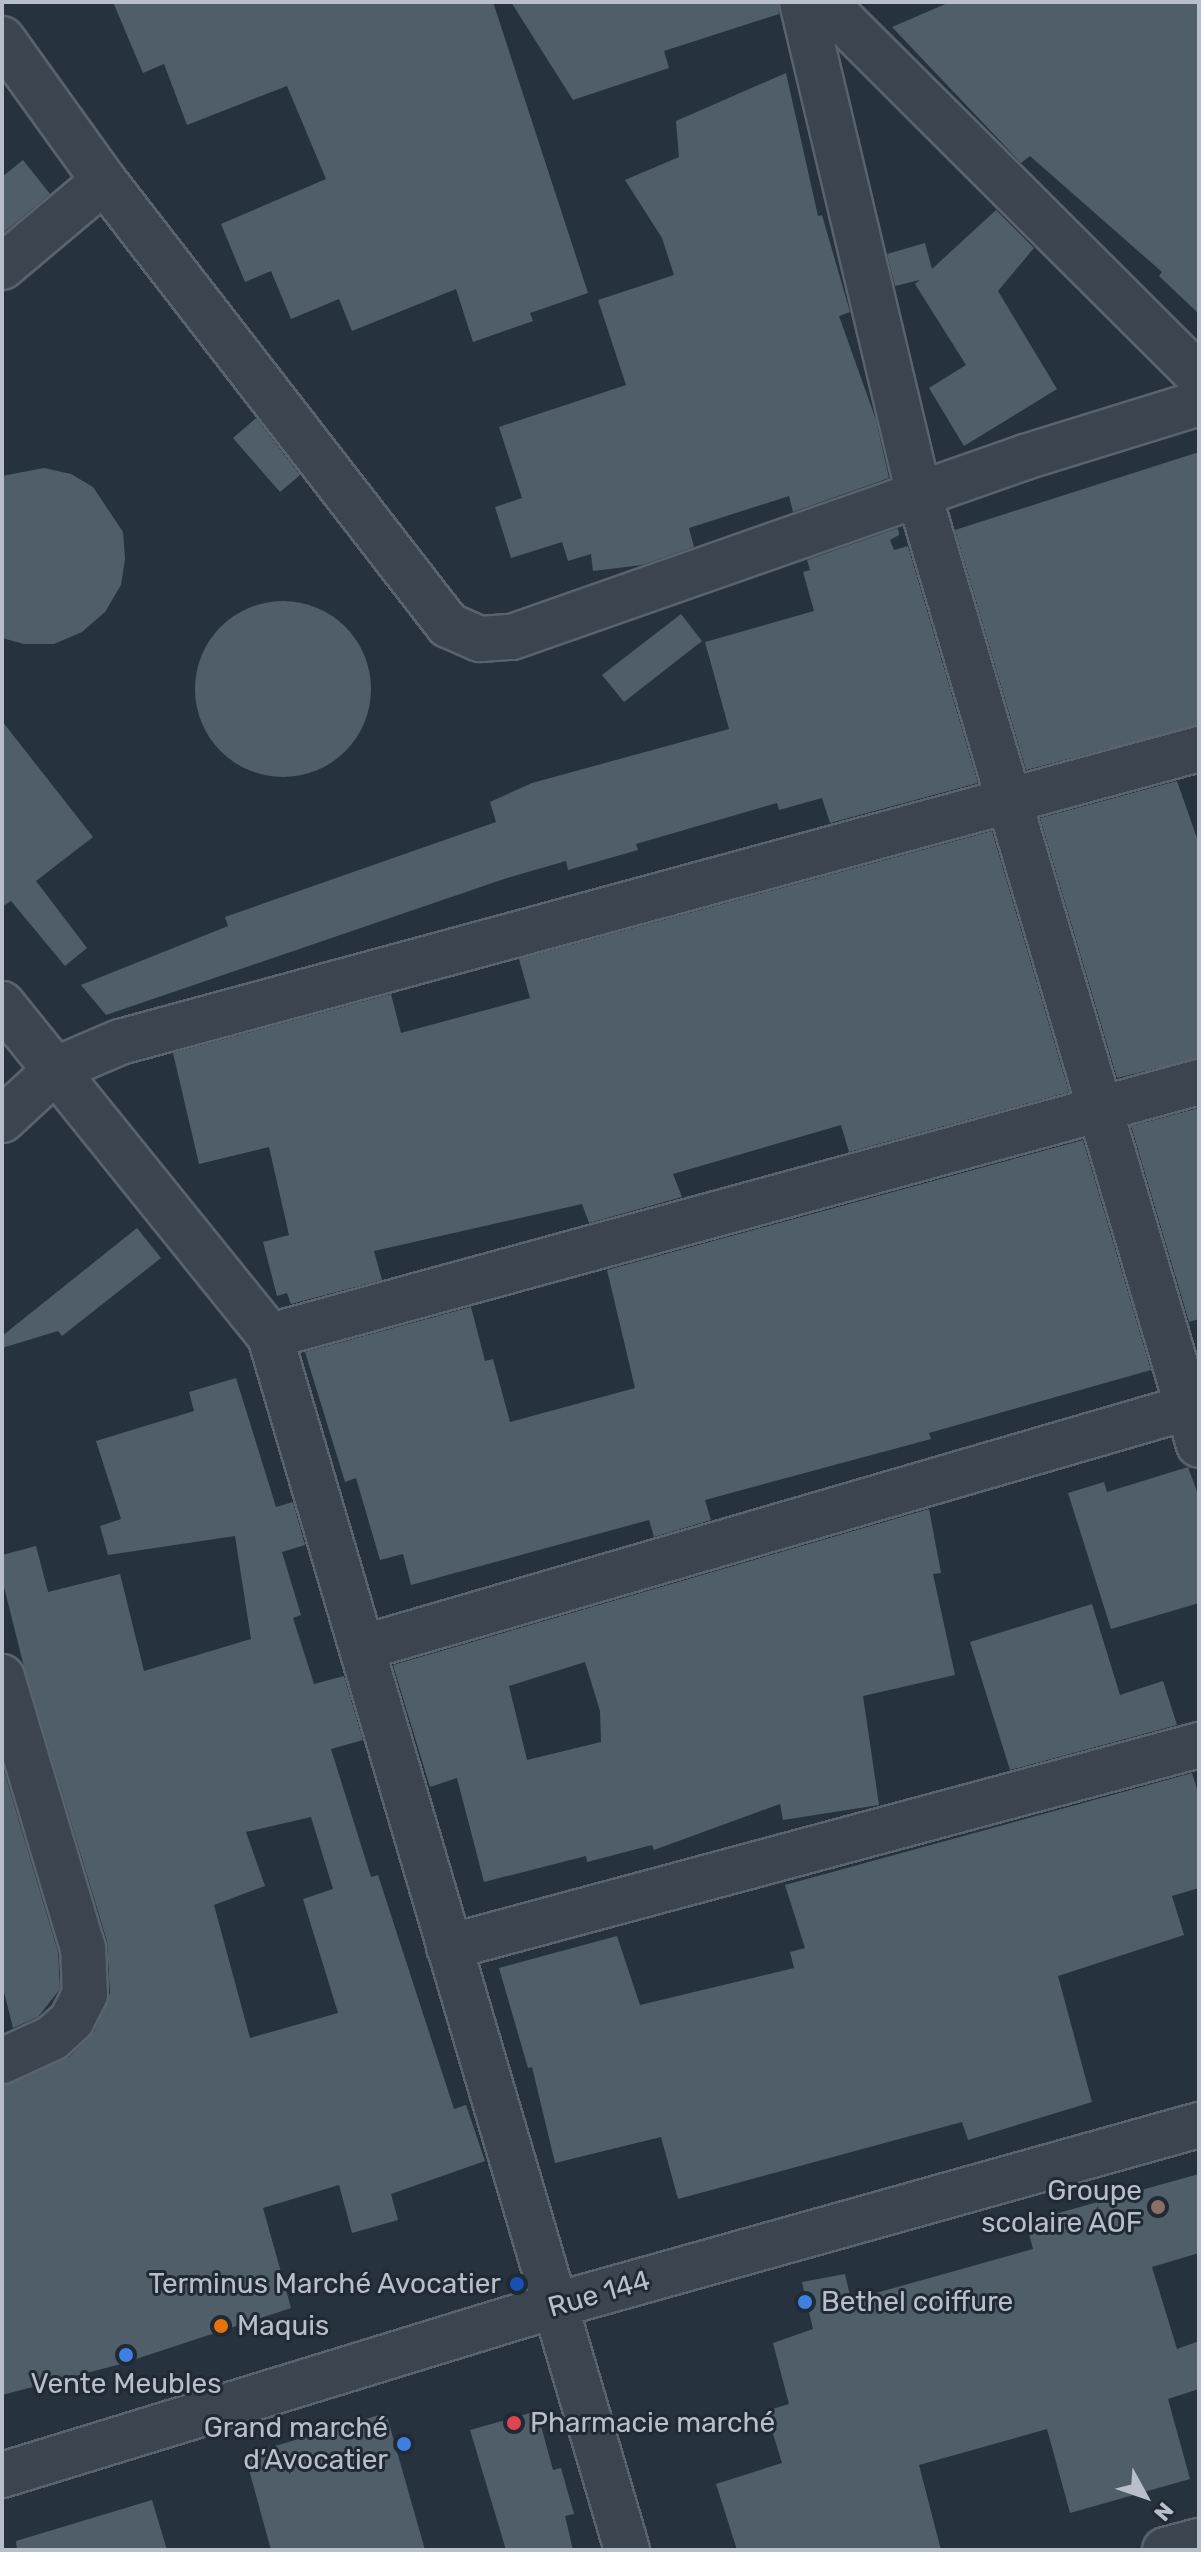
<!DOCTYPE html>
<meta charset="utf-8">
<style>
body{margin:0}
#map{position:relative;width:1201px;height:2552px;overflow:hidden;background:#26333f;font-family:Rubik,sans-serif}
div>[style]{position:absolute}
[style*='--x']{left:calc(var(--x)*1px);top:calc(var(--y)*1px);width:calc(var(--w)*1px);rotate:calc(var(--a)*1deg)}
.building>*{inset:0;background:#505e6a}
.round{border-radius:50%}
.roads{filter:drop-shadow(2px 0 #58636d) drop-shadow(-2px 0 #58636d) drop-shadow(0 2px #58636d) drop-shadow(0 -2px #58636d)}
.minor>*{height:44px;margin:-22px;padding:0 22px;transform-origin:22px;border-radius:22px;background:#3a454f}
.dots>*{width:22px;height:22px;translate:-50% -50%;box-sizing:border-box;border:4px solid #1f2a34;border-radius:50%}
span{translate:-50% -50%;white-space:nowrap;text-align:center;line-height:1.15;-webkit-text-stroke:6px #1f2a34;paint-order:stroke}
.poi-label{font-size:28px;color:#b7c0ca}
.right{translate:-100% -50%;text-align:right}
.left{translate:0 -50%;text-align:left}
.street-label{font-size:28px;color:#b7c0ca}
.frame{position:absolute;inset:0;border:4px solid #b7c0ca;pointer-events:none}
.north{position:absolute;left:1105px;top:2456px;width:80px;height:80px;-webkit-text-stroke:6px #1f2a34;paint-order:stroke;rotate:130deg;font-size:22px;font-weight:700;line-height:32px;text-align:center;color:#b7c0ca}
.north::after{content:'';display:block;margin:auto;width:28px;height:36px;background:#b7c0ca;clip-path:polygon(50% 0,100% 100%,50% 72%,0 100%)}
</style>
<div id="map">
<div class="building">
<div style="clip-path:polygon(113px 2px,493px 2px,588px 293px,530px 313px,533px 321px,473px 342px,456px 289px,352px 331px,339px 299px,291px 319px,271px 271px,245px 282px,221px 224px,326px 179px,287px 86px,187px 125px,164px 64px,143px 73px)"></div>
<div style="clip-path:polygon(511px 2px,778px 2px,779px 14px,664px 51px,669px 68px,573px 100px)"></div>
<div style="clip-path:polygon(950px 2px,1199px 2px,1199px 314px,1159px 276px,1162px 272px,1030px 156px,1021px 163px,892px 27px)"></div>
<div style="clip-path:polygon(786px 73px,818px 216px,822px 215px,850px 312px,839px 316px,876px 420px,889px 478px,793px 512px,789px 496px,689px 528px,694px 547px,642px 565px,593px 571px,591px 554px,568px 561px,562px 542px,511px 558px,495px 507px,522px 498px,499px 427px,626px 385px,598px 300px,674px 275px,662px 238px,625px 180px,679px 157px,676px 121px)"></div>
<div style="clip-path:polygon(23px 160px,50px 194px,2px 234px,2px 177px)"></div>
<div style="clip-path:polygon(996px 210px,1034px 248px,998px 291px,1057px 389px,964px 446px,929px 388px,966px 365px,915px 284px,920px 280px,895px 286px,887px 254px,925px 243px,932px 269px)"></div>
<div style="clip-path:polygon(256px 418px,300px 475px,280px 492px,233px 438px)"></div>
<div style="clip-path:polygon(1199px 452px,1199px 725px,1026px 770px,955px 530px)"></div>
<div style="clip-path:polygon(44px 468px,71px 474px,93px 487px,123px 532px,125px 559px,121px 585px,105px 612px,82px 632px,54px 644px,24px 644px,2px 638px,2px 476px)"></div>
<div style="clip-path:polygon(898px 528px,899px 535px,890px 540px,894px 550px,908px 546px,978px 783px,830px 823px,822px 798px,779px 810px,777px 803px,636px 844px,638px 850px,568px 870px,566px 861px,504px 879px,106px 1015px,81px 985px,228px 926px,225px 917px,496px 822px,490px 802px,532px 783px,729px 729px,705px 642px,814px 611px,803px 572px,810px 570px,807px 560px)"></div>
<div class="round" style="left:195px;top:601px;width:176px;height:176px"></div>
<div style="clip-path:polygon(681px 614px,702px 641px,624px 702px,602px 675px)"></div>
<div style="clip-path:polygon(2px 721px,93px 837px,36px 881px,87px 948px,65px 966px,11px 901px,2px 907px)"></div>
<div style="clip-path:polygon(1177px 781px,1199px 844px,1199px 1058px,1117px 1078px,1040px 818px)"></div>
<div style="clip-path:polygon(992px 831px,1069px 1092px,849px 1152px,841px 1125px,673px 1174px,682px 1197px,589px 1223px,582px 1204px,374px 1251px,382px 1280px,291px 1304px,287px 1293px,277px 1296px,263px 1242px,289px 1235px,269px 1147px,199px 1164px,173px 1053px,391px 994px,401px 1033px,530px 998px,519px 959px)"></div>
<div style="clip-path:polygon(1199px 1108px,1199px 1319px,1189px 1322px,1131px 1126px)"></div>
<div style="clip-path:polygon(1083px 1140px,1151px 1370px,929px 1433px,931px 1439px,705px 1500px,711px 1520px,654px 1537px,649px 1520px,411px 1585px,403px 1554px,380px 1560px,356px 1478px,345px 1482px,305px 1352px,471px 1307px,485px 1361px,493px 1359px,510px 1422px,635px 1388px,607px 1270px)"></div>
<div style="clip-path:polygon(137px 1228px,161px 1258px,62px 1336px,58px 1331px,2px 1348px,2px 1336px)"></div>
<div style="clip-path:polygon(evenodd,236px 1378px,276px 1507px,293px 1502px,305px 1545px,282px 1552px,301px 1615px,293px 1618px,314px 1684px,344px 1676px,363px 1740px,331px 1749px,371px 1877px,378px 1875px,454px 2109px,466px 2105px,485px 2161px,391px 2194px,398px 2220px,352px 2233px,339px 2185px,263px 2208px,291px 2308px,121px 2364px,2px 2395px,2px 2086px,69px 2057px,94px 2032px,110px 1993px,107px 1941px,24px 1667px,2px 1579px,2px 1555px,36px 1546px,48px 1592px,120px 1574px,144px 1671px,251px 1639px,235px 1536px,108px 1555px,100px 1526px,121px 1519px,96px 1441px,194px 1411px,189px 1392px,236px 1378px,311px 1817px,333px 1889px,303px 1899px,338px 2013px,250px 2038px,214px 1905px,265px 1886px,246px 1832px,311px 1817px)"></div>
<div style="clip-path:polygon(1188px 1467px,1199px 1497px,1199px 1603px,1111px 1629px,1068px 1493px,1104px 1482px,1107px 1492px)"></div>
<div style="clip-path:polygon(evenodd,929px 1509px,941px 1573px,933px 1574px,955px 1675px,863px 1696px,879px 1805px,783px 1820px,780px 1804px,654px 1850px,652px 1845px,587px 1862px,586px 1856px,484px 1882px,457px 1778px,430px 1787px,393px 1665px,929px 1509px,585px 1662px,600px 1711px,601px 1742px,527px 1760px,509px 1686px,585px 1662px)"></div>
<div style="clip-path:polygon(1092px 1604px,1120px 1695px,1163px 1681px,1177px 1725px,1010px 1770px,970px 1642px)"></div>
<div style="clip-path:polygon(2px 1764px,58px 1952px,60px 1989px,38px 2017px,13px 2028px,2px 1984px)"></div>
<div style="clip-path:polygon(1192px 1773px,1199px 1796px,1199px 1888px,1172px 1896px,1184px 1935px,1058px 1976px,1092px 2102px,968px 2140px,962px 2122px,678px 2199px,661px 2137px,555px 2163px,532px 2067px,528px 2068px,499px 1968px,617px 1936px,640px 2005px,794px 1968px,790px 1952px,805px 1948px,785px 1885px)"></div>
<div style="clip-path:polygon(1199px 2174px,1199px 2253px,1152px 2267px,1177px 2349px,1199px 2341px,1199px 2389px,1168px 2399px,1190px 2479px,1070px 2513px,1047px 2429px,919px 2465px,941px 2550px,737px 2550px,716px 2484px,782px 2463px,766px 2411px,789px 2404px,773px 2343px,813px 2329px,802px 2282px,845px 2274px,851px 2300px,1033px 2249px,1026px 2222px)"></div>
<div style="clip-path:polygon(537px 2411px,553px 2470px,561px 2468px,574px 2514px,565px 2516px,573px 2550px,506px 2550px,470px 2430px)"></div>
<div style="clip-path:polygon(386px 2413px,425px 2550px,271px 2550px,245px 2455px)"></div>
<div style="clip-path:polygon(152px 2500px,167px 2550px,17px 2550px,16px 2541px)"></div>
</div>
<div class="roads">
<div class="minor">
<div style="--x:802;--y:2;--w:507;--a:76.65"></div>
<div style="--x:919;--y:495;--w:990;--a:73.58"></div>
<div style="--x:824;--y:2;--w:530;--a:44.92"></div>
<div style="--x:2;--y:39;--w:175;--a:54.3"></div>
<div style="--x:104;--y:181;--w:562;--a:52.23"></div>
<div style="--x:448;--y:625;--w:35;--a:24"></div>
<div style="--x:480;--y:639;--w:32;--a:-4"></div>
<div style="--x:512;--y:637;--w:544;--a:-19.33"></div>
<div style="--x:1025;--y:457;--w:182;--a:-17.2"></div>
<div style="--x:2;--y:267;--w:133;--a:-40.1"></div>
<div style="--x:2;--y:1004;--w:427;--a:51.1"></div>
<div style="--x:270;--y:1336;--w:1265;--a:73.61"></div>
<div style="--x:2;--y:1120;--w:75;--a:-42.8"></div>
<div style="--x:57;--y:1069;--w:69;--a:-23.2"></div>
<div style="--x:120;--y:1042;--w:1118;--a:-15.19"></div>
<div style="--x:270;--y:1336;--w:963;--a:-15.29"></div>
<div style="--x:365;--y:1647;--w:869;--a:-16.24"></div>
<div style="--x:2;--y:1677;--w:283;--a:73.4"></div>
<div style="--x:83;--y:1948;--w:46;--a:87.5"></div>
<div style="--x:85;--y:1994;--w:29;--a:117"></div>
<div style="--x:72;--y:2020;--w:27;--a:138"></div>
<div style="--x:52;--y:2038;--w:55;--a:155.3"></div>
<div style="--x:449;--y:1947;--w:777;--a:-15.07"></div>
<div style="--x:2;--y:2475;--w:579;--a:-17.06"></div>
<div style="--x:556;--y:2305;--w:668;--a:-15.64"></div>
<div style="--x:1165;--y:2550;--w:35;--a:-15"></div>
</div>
</div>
<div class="dots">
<div style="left:1158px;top:2207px;background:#8d6e63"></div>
<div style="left:517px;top:2284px;background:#1a4fb4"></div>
<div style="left:805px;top:2302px;background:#3f7fe0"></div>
<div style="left:221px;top:2326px;background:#e8710a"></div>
<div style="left:126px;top:2355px;background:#3f7fe0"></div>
<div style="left:514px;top:2423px;background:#e0444e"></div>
<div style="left:404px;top:2444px;background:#3f7fe0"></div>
</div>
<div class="poi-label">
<span class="right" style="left:1142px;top:2207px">Groupe<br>scolaire AOF</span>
<span class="right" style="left:501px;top:2284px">Terminus Marché Avocatier</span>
<span class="left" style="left:821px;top:2302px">Bethel coiffure</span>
<span class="left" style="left:237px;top:2326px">Maquis</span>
<span style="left:126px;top:2384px">Vente Meubles</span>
<span class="left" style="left:530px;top:2423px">Pharmacie marché</span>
<span class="right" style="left:388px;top:2444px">Grand marché<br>d’Avocatier</span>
</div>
<div class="street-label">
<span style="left:599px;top:2294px;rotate:-16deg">Rue 144</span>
</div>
<div class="frame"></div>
<div class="north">N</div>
</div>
